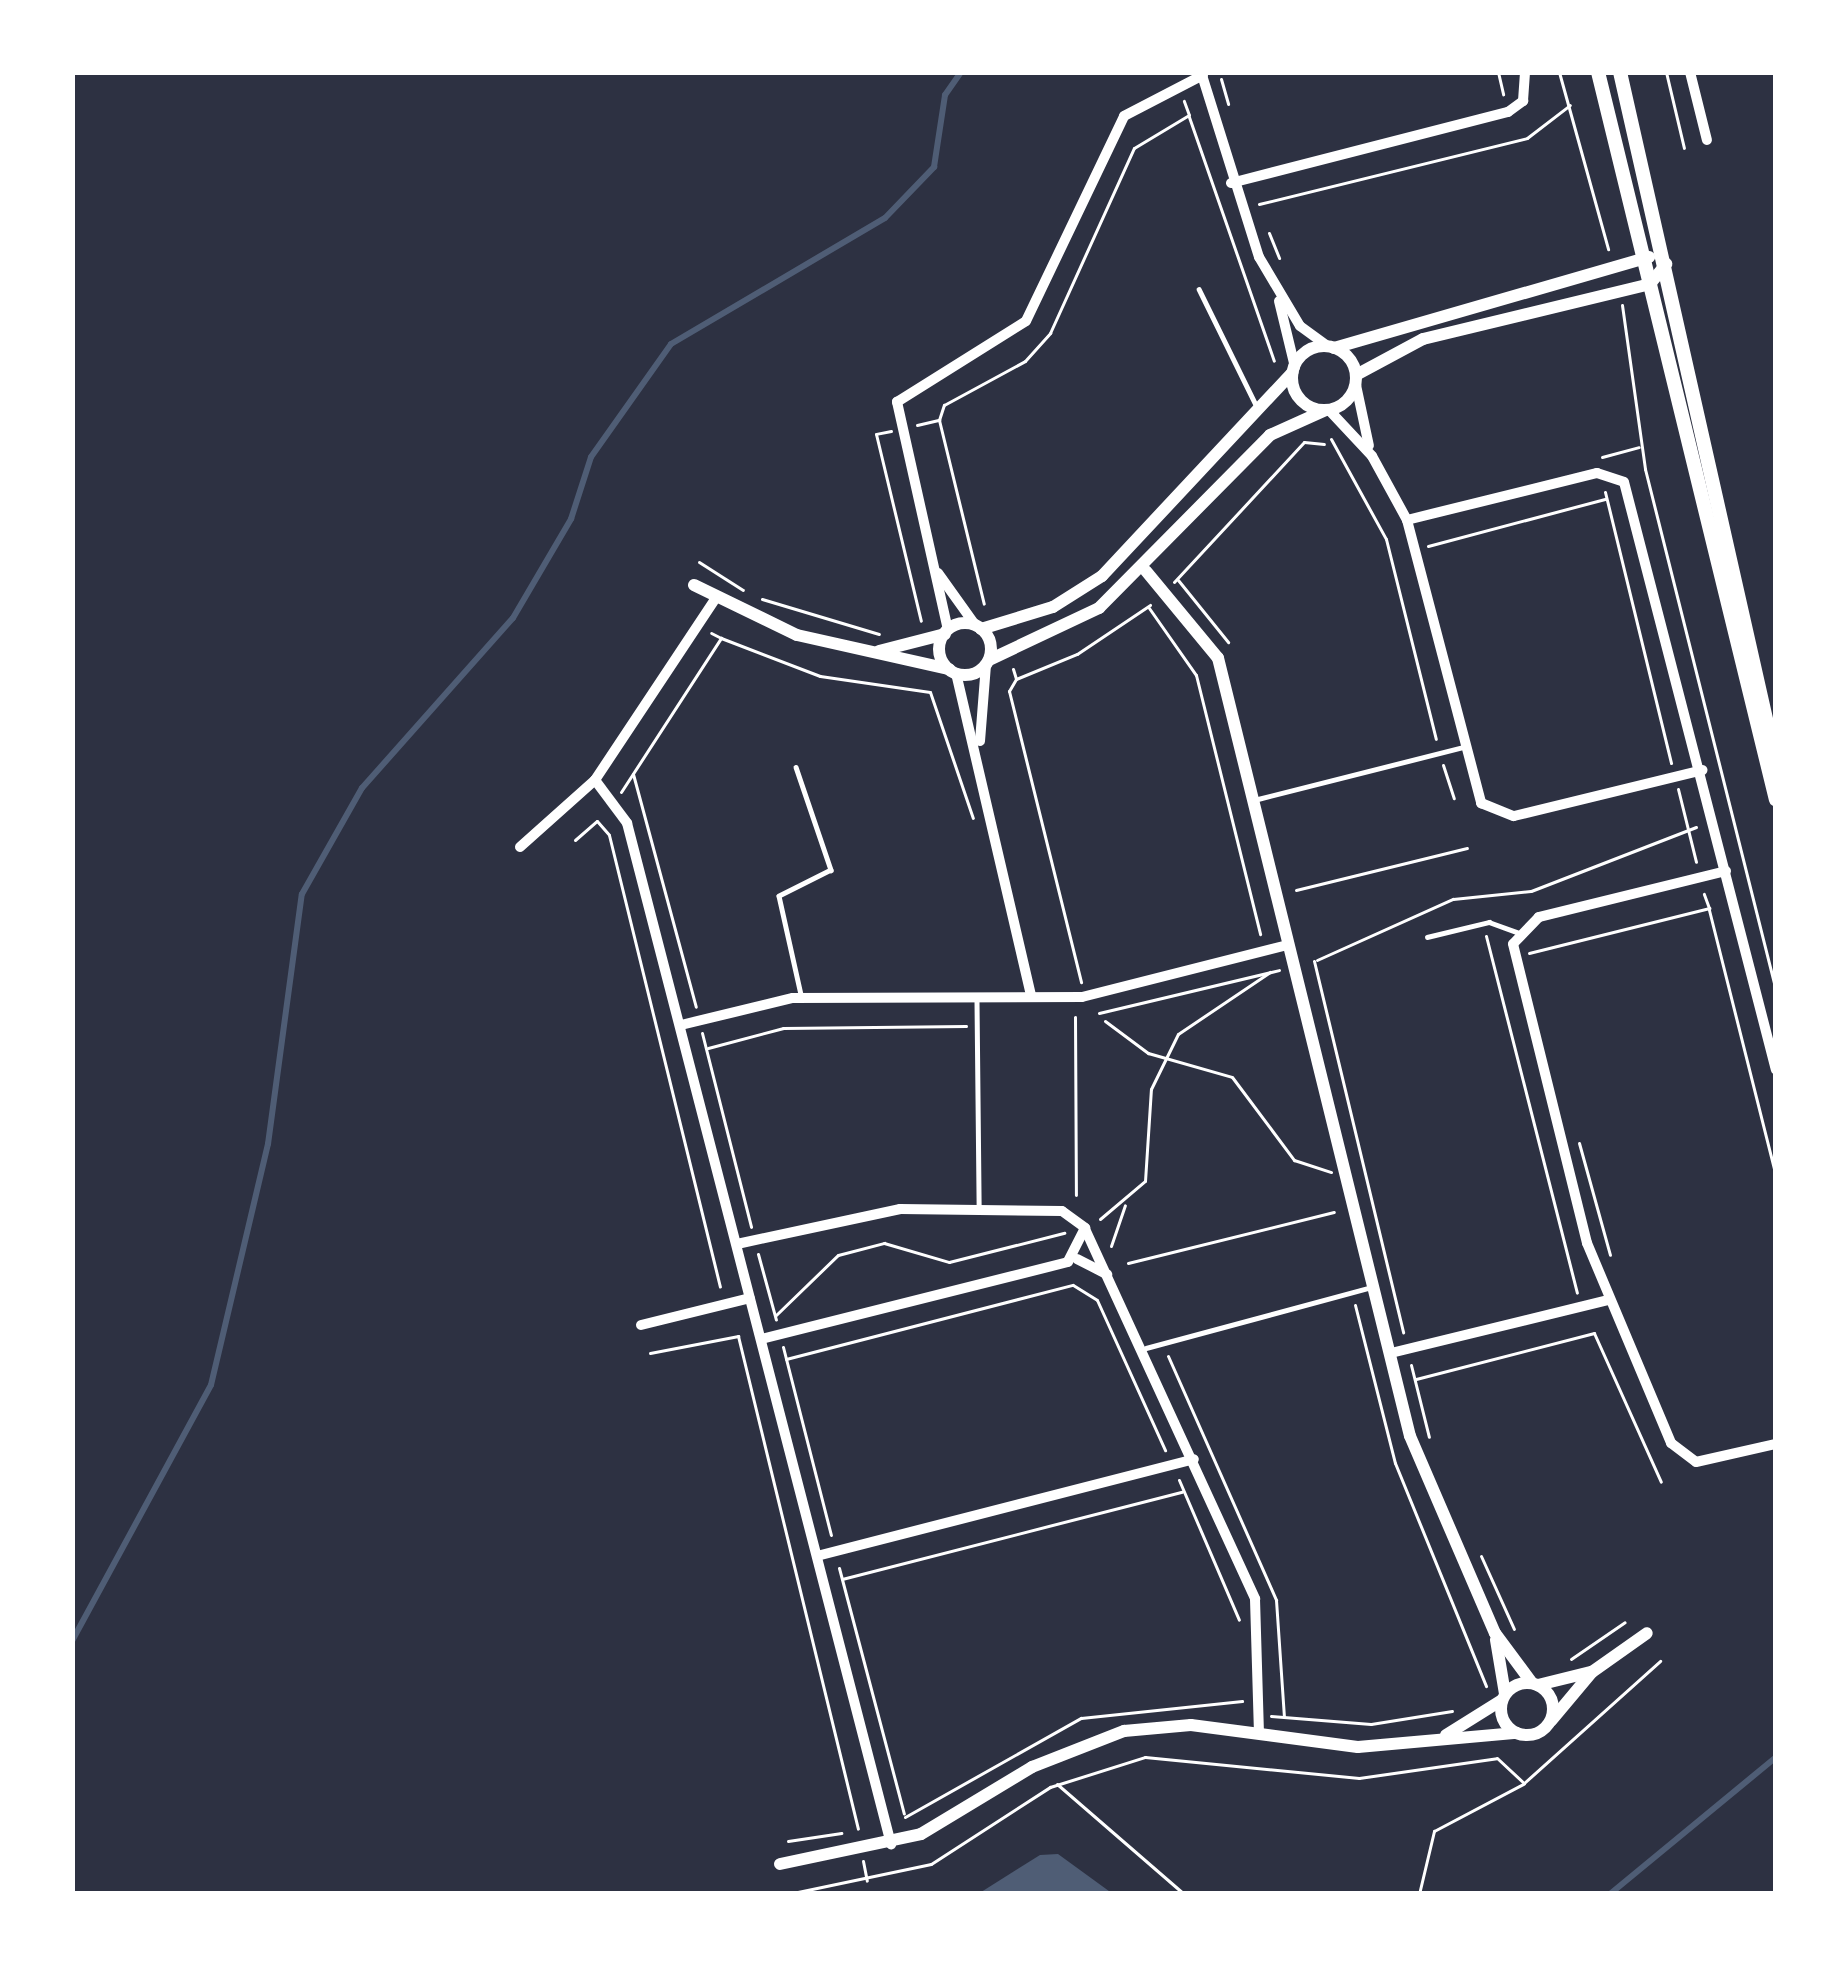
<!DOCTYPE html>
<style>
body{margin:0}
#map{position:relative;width:1848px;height:1966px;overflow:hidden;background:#2d3142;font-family:"PT Serif",serif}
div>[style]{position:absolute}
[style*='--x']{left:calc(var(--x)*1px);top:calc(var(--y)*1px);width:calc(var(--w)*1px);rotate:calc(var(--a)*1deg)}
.water>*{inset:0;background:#4f5d75}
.stream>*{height:6px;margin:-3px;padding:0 3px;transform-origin:3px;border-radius:3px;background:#4f5d75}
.path>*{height:3px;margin:-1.5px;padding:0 1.5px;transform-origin:1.5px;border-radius:1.5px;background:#fff}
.service>*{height:4.5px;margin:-2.25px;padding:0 2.25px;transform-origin:2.25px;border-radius:2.25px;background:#fff}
.minor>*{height:10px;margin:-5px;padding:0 5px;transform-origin:5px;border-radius:5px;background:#fff}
.tertiary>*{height:12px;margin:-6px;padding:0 6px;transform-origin:6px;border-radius:6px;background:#fff}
.tertiary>.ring{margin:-6px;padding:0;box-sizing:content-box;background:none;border:12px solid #fff;border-radius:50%}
.secondary>*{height:14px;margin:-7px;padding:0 7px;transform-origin:7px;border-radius:7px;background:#fff}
span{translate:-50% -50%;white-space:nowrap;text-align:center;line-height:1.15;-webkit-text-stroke:10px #fff;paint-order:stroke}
.frame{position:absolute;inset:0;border:75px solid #fff;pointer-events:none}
</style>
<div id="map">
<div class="water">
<div style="clip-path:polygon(1058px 1854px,1113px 1894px,978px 1894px,1040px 1855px)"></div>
</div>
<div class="stream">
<div style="--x:72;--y:1641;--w:291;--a:-61.5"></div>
<div style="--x:211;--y:1385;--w:248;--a:-76.7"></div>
<div style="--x:268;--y:1144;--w:252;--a:-82.3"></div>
<div style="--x:302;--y:894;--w:122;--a:-60.5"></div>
<div style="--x:362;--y:788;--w:227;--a:-48.4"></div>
<div style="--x:513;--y:618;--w:115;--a:-59.6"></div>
<div style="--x:571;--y:519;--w:65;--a:-72.1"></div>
<div style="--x:591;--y:457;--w:138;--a:-54.7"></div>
<div style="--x:671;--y:344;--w:248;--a:-30.5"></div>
<div style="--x:885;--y:218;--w:71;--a:-46.1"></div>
<div style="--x:934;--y:167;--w:73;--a:-81.3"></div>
<div style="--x:945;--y:95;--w:28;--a:-55"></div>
<div style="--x:1610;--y:1894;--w:215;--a:-39.5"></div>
</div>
<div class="path">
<div style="--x:1498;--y:72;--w:23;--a:77"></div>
<div style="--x:1559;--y:72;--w:184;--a:74.5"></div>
<div style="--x:1666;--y:72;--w:78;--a:76.7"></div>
<div style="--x:1221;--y:79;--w:26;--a:74"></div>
<div style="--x:1189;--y:117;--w:258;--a:70.8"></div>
<div style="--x:1259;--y:204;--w:276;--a:-13.8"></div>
<div style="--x:1527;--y:138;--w:54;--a:-37.5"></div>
<div style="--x:1269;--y:233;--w:27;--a:68"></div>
<div style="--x:1622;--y:305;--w:166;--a:82"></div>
<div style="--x:1645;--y:469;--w:538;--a:75.91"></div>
<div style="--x:939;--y:420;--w:16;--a:-72"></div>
<div style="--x:944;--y:405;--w:92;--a:-28.5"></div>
<div style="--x:1025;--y:361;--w:38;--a:-48"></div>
<div style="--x:1050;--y:333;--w:203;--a:-65.6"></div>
<div style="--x:1134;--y:148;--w:64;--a:-31"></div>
<div style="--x:1189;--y:115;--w:15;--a:-110"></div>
<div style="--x:917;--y:425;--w:23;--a:-13"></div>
<div style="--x:939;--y:420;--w:189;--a:76.3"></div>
<div style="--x:891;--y:431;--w:15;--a:169"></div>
<div style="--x:876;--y:434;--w:192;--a:76.5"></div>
<div style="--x:1331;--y:439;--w:114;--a:61.2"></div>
<div style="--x:1386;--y:539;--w:206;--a:76"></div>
<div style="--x:1304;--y:442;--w:20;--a:6"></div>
<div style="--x:1602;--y:457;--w:38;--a:-15"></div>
<div style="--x:1605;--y:492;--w:279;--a:76.3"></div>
<div style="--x:1428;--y:546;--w:183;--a:-14.9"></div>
<div style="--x:699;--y:562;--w:52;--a:32.5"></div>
<div style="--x:1178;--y:580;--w:80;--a:51.1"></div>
<div style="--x:1174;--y:582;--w:191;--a:-47.1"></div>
<div style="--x:762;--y:599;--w:122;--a:16.7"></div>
<div style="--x:1149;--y:608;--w:82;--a:55"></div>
<div style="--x:1196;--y:675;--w:267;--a:76.1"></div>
<div style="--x:721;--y:638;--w:106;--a:21"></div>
<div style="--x:820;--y:676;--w:111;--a:8.3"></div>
<div style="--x:930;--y:692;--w:133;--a:71.2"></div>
<div style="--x:1013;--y:669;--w:10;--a:73"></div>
<div style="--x:1016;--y:679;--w:66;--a:-22.3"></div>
<div style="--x:1077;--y:654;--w:88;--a:-33.9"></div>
<div style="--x:1016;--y:679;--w:14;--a:120"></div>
<div style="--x:1009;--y:691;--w:300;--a:76.1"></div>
<div style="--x:1443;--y:765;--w:35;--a:72"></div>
<div style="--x:633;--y:774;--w:241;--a:74.9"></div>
<div style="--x:1678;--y:789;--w:75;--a:76.1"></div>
<div style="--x:621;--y:792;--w:184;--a:-57"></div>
<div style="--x:721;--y:638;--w:11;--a:-153"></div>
<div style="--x:575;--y:840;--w:29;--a:-41"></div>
<div style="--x:597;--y:821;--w:18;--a:49"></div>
<div style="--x:609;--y:835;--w:465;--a:76.2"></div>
<div style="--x:1296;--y:890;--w:176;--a:-13.8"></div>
<div style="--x:1709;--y:910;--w:275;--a:75.9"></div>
<div style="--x:1486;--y:936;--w:368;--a:75.7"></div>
<div style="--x:1529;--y:953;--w:186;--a:-14"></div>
<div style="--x:1709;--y:908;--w:15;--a:-110"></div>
<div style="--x:1317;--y:960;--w:149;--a:-24.2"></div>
<div style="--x:1453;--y:899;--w:78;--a:-5.9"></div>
<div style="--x:1531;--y:891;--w:177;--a:-21.2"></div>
<div style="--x:1314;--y:961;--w:382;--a:76.5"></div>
<div style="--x:1099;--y:1013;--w:185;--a:-13.4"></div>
<div style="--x:1075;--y:1017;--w:178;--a:89.7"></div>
<div style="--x:1105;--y:1021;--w:54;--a:36.7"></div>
<div style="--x:1148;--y:1053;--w:87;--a:15.9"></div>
<div style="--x:1232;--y:1077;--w:104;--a:53.2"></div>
<div style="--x:1294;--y:1160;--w:39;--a:18"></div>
<div style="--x:702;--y:1033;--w:200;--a:75.8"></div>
<div style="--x:708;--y:1048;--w:78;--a:-14.9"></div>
<div style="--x:783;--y:1028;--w:183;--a:-0.6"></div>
<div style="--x:1579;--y:1143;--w:116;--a:74.5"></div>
<div style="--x:1100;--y:1219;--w:59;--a:-40.2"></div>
<div style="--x:1145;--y:1181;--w:92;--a:-86.3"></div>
<div style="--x:1151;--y:1089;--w:61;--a:-63.9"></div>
<div style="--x:1178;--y:1034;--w:111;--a:-34"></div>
<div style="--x:1111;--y:1246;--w:43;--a:-71.1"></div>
<div style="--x:758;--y:1254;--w:68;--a:74.7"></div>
<div style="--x:1128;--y:1263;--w:212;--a:-13.9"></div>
<div style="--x:1355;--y:1305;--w:163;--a:75.8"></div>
<div style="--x:1395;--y:1463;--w:241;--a:67.8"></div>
<div style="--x:776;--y:1315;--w:86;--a:-44.1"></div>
<div style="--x:838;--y:1255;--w:48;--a:-14.6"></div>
<div style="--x:884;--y:1243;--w:68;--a:16.3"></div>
<div style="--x:949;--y:1262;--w:119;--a:-14.2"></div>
<div style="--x:783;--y:1347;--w:194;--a:75.7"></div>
<div style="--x:650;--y:1353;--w:90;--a:-10.9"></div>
<div style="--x:738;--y:1336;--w:507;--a:76.32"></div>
<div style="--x:1168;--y:1356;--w:267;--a:66.1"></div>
<div style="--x:1276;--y:1600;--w:117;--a:86.1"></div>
<div style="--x:786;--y:1359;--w:296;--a:-14.5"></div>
<div style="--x:1073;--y:1285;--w:28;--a:32"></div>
<div style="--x:1097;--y:1300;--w:165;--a:65.6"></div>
<div style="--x:1411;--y:1365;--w:74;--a:76"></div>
<div style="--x:1416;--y:1379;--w:184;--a:-14.5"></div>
<div style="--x:1594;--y:1333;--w:163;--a:65.8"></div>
<div style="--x:1179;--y:1480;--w:152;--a:66.8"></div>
<div style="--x:1481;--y:1556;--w:80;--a:65.7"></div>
<div style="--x:839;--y:1568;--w:254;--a:75.2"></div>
<div style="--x:842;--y:1579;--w:351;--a:-14.4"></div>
<div style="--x:1571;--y:1659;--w:65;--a:-34.4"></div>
<div style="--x:1271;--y:1716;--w:100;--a:4.6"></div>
<div style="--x:1371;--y:1724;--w:82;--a:-9.1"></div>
<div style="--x:1057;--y:1784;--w:168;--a:40.9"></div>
<div style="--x:905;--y:1817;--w:202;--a:-29.4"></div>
<div style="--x:1081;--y:1718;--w:162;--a:-6"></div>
<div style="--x:788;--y:1841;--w:54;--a:-8.6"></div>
<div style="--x:863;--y:1861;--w:20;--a:79"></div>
<div style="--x:793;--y:1893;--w:141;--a:-11.9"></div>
<div style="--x:931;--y:1864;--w:142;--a:-32.9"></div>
<div style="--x:1050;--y:1787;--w:100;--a:-17.5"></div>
<div style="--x:1145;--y:1757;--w:215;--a:5.6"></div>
<div style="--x:1359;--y:1778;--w:139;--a:-8.2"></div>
<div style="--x:1497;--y:1758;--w:37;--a:43"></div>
<div style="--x:1524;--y:1783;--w:183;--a:-41.9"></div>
<div style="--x:1419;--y:1894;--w:65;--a:-76.6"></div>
<div style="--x:1434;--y:1831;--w:101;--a:-27.8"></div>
<div style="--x:1773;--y:1894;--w:4;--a:-45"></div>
</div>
<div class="service">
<div style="--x:1199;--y:289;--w:131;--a:63.8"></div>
<div style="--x:796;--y:767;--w:109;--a:71.2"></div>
<div style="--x:831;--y:870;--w:58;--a:153.4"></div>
<div style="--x:779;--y:896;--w:106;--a:77.4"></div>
<div style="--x:1254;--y:800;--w:216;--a:-14.2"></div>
<div style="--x:1427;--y:937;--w:64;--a:-13.6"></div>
<div style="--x:1489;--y:922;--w:30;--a:20"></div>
<div style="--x:977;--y:1001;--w:205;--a:89.4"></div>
<div style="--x:1146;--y:1348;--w:231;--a:-15.1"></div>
</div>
<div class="minor">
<div style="--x:1201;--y:72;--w:194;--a:72.6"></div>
<div style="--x:1259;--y:257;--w:80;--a:59.3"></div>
<div style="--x:1300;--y:326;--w:34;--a:36"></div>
<div style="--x:1690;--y:72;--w:70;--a:76"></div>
<div style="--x:1231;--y:183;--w:286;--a:-14.4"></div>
<div style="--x:1508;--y:112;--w:19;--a:-36"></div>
<div style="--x:1523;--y:101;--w:29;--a:-86"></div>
<div style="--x:1279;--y:301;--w:68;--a:76.4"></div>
<div style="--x:1356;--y:385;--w:62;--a:78"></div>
<div style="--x:1329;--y:410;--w:63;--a:46.9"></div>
<div style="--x:1372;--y:456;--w:73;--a:61.3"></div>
<div style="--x:1407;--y:520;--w:293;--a:75.3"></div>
<div style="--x:1481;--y:803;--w:35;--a:22"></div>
<div style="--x:1514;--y:816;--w:194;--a:-13.7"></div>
<div style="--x:1407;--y:520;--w:196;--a:-13.9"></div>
<div style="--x:1597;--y:473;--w:28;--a:18"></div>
<div style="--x:1624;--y:482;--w:607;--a:75.51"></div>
<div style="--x:938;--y:573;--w:65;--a:54.4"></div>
<div style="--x:948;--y:630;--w:234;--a:-102.6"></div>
<div style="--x:897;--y:402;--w:152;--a:-32.1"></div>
<div style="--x:1026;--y:321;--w:227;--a:-64.4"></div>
<div style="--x:1124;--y:116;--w:89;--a:-27.4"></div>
<div style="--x:956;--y:673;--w:331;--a:76.9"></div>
<div style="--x:980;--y:741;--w:77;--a:-85.5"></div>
<div style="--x:595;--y:780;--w:54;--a:53.3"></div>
<div style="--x:627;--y:823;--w:1055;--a:75.5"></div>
<div style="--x:520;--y:847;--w:101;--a:-41.8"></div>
<div style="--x:595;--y:780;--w:219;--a:-56.4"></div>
<div style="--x:1726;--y:871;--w:193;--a:166.2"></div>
<div style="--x:1539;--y:917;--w:37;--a:134"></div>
<div style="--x:1513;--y:944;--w:308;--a:76.1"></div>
<div style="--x:1587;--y:1243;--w:217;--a:67.2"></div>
<div style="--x:1671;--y:1443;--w:31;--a:37"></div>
<div style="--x:1696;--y:1462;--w:82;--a:-12.7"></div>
<div style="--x:681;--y:1025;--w:115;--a:-13.6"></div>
<div style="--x:793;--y:998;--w:289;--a:-0.2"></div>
<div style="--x:1082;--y:997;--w:212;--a:-14.2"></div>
<div style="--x:1086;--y:1231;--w:405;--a:65.3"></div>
<div style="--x:1255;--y:1599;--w:135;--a:88.3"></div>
<div style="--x:737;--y:1244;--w:167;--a:-12.1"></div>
<div style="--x:900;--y:1209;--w:162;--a:0.7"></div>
<div style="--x:1062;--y:1211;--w:29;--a:36"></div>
<div style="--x:1085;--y:1228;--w:38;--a:117"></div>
<div style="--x:1068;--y:1262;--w:316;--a:165.9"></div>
<div style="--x:1077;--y:1259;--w:34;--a:27"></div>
<div style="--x:641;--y:1325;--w:112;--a:-13.9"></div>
<div style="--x:1391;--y:1353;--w:223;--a:-13.7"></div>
<div style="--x:817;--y:1556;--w:389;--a:-14.4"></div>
</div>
<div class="tertiary">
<div class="ring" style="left:1292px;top:346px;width:52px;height:52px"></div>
<div style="--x:1334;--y:348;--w:328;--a:-16.1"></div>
<div style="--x:1356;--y:375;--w:76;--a:-28.2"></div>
<div style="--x:1423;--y:339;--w:234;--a:-13.6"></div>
<div style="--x:1650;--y:284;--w:26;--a:-51"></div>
<div style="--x:1146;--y:571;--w:113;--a:50.4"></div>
<div style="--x:1218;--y:658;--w:801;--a:76.14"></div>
<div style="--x:1410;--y:1436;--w:215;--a:66.7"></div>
<div style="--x:1495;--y:1633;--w:62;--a:53.5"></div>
<div style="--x:694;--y:585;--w:114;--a:25.9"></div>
<div style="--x:797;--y:635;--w:156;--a:12.6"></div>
<div class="ring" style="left:939px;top:623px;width:40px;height:40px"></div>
<div style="--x:981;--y:629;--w:75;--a:-17"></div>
<div style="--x:1053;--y:607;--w:58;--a:-32.3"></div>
<div style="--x:1102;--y:576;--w:279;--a:-46.9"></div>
<div style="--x:879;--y:651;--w:68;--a:-14.4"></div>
<div style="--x:989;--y:660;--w:122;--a:-25.3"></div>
<div style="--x:1099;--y:608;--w:243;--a:-45.3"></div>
<div style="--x:1270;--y:435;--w:61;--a:-24.1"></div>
<div style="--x:1496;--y:1640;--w:55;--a:80.5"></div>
<div class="ring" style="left:1501px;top:1683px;width:40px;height:40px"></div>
<div style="--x:1538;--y:1685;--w:55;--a:-13.8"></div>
<div style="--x:1551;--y:1721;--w:64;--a:-50.1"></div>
<div style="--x:1592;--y:1672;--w:67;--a:-35.3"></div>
<div style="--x:1446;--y:1735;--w:66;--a:-32"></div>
<div style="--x:780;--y:1864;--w:144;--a:-12"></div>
<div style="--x:921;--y:1834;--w:130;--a:-31.1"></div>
<div style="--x:1032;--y:1767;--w:99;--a:-21.4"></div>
<div style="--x:1124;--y:1731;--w:67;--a:-5.1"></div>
<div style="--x:1191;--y:1725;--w:168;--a:7.5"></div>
<div style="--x:1358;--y:1747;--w:159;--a:-5.1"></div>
</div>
<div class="secondary">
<div style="--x:1598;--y:72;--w:749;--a:76.26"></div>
<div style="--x:1620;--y:72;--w:708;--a:77.28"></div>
</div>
<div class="frame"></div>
</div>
